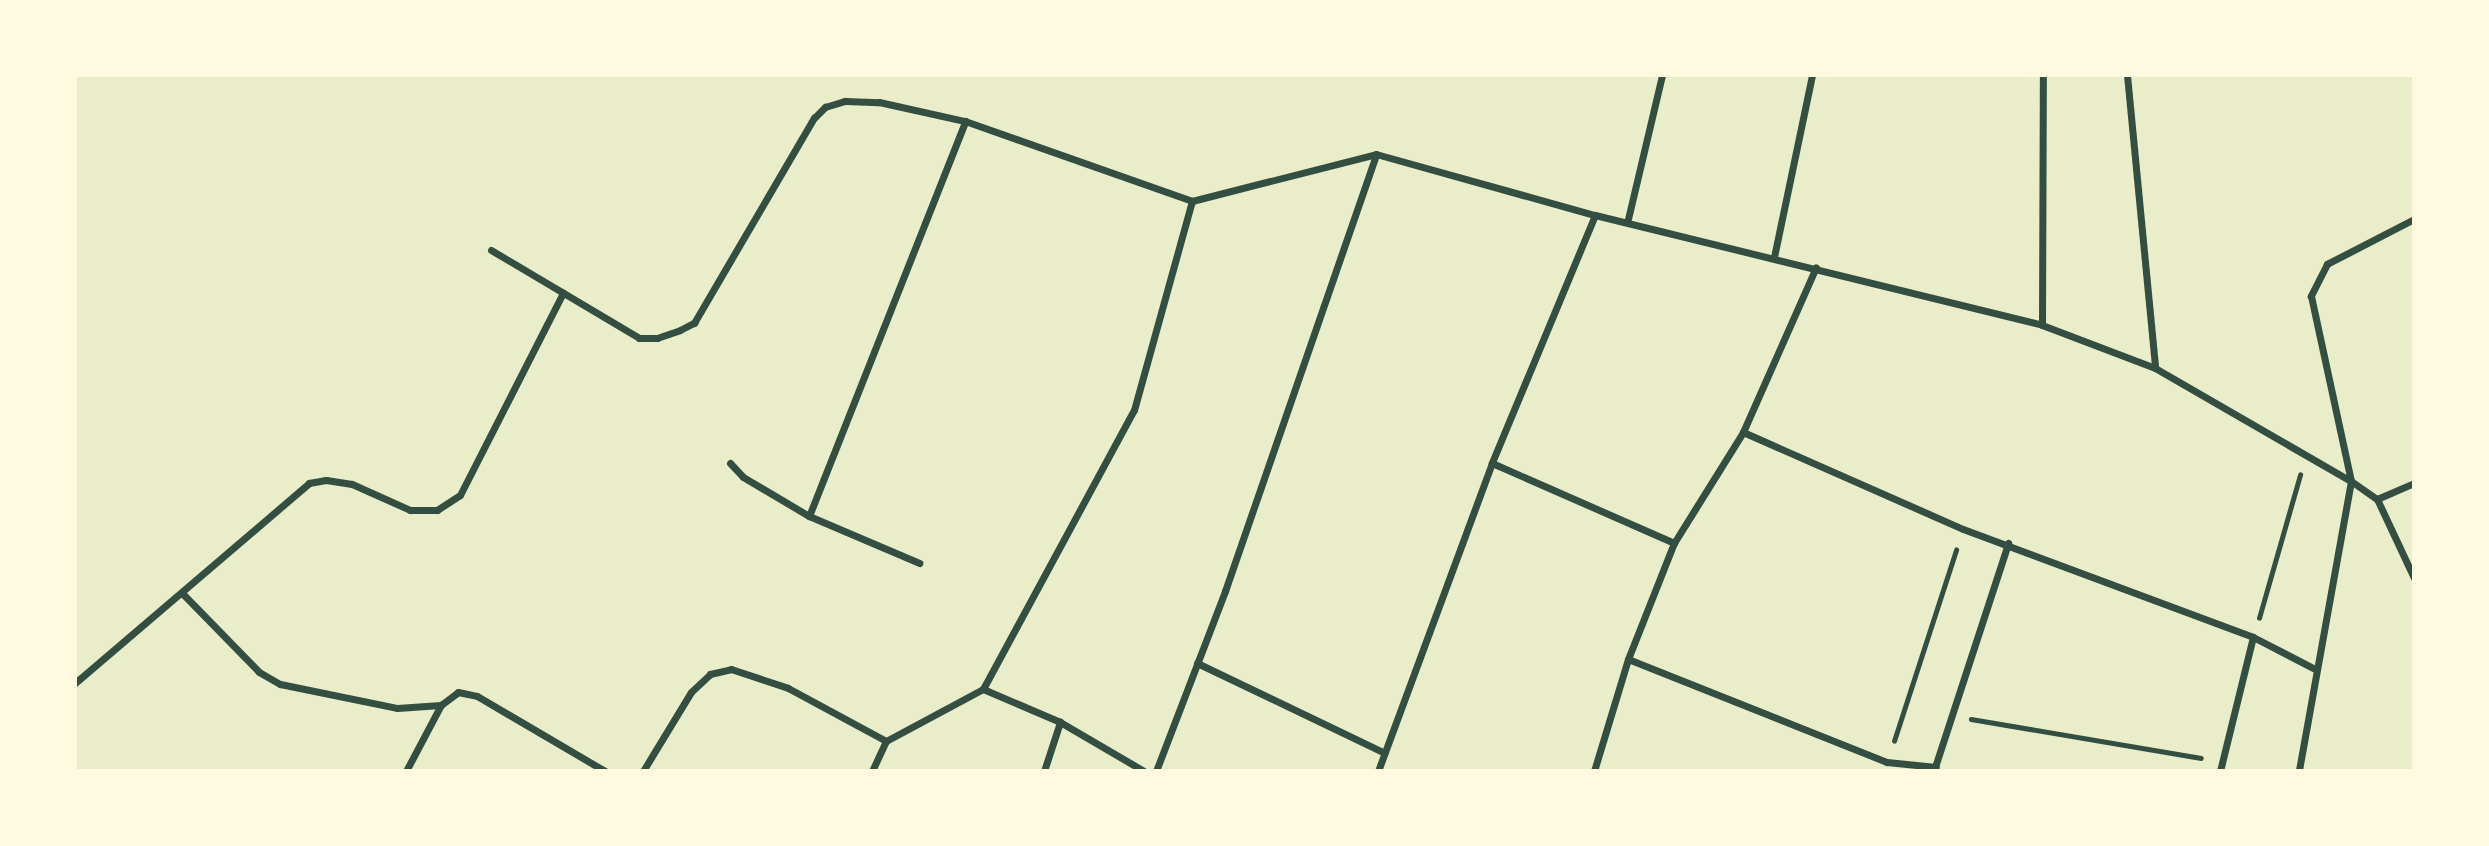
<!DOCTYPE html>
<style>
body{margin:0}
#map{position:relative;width:2489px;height:846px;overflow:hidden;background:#e9edc9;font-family:"Exo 2",sans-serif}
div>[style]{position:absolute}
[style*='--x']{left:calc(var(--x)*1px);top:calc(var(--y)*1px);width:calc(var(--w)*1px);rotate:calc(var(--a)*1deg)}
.path>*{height:4.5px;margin:-2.25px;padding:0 2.25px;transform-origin:2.25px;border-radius:2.25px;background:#344e41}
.minor>*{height:7px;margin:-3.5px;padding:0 3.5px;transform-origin:3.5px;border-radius:3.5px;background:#344e41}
span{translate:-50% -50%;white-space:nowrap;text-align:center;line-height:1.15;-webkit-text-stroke:7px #fefae0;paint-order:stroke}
.frame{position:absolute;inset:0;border:77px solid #fefae0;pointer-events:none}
</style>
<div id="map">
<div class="path">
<div style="--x:2259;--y:618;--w:149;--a:-74"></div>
<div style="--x:1971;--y:719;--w:233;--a:9.6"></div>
<div style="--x:1894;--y:741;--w:201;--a:-72"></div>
</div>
<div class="minor">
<div style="--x:2127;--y:75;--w:294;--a:84.5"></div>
<div style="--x:1595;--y:215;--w:269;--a:112.6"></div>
<div style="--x:1492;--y:463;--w:199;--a:23.7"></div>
<div style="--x:1628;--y:219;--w:148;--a:-76.7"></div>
<div style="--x:2414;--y:219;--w:98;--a:152.7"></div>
<div style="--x:2327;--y:264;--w:36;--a:117"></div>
<div style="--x:2311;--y:296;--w:189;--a:77.8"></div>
<div style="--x:2351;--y:481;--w:32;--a:35"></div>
<div style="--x:2377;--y:499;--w:87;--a:64.9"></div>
<div style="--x:491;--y:250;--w:172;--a:30.7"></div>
<div style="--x:639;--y:338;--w:18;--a:0"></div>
<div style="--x:657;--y:338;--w:24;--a:-19"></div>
<div style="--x:680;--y:330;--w:16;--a:-27"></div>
<div style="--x:694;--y:323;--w:238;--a:-59.7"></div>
<div style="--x:814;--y:118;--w:16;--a:-45"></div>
<div style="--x:825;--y:107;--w:21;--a:-17"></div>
<div style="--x:845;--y:101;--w:34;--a:2"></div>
<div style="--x:879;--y:102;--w:88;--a:12.5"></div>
<div style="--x:965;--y:121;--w:241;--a:19.4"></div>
<div style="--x:1192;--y:201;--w:190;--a:-14.3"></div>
<div style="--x:1376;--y:154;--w:227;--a:15.6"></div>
<div style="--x:1595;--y:215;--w:460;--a:13.8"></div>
<div style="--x:2042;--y:325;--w:121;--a:20.8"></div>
<div style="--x:2155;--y:368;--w:226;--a:30"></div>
<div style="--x:2351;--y:481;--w:295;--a:100.2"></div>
<div style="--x:1774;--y:257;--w:186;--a:-78.2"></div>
<div style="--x:2042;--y:325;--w:250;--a:-89.8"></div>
<div style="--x:1743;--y:432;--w:240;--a:23.8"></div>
<div style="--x:1963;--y:529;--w:309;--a:20.4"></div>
<div style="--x:2253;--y:637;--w:70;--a:27.3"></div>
<div style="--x:730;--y:463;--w:19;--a:47"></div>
<div style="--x:743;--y:477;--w:77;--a:30.6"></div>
<div style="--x:809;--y:516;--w:120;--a:23.1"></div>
<div style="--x:2377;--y:499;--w:40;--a:-23.4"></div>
<div style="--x:809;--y:516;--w:425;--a:-68.4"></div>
<div style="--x:182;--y:593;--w:110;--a:45.7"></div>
<div style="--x:259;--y:672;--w:24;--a:30"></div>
<div style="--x:280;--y:684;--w:119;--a:11.6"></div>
<div style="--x:397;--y:708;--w:44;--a:-3.9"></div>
<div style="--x:1628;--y:659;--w:279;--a:21.7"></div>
<div style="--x:1887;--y:762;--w:49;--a:5.8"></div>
<div style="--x:1197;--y:663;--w:208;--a:25.6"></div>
<div style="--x:75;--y:683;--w:308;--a:-40.5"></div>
<div style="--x:309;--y:483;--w:17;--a:-10"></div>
<div style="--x:326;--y:480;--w:26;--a:9"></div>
<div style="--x:352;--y:484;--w:64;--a:24.1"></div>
<div style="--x:410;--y:510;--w:27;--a:0"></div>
<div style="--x:437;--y:510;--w:27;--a:-33"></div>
<div style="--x:460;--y:495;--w:227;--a:-63"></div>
<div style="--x:983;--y:689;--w:317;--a:-61.6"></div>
<div style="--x:1134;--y:410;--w:217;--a:-74.5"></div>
<div style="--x:1934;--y:770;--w:239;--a:-71.9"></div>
<div style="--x:406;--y:771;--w:75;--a:-62.1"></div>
<div style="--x:441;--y:705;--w:21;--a:-37"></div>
<div style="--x:458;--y:692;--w:19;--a:12"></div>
<div style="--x:477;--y:696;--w:148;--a:30.4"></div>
<div style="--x:643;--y:771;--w:92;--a:-58.7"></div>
<div style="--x:691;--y:692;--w:26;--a:-43"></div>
<div style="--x:710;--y:674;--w:22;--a:-13"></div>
<div style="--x:731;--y:669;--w:60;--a:18.4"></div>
<div style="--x:788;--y:688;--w:111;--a:28.4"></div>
<div style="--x:886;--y:741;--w:110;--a:-28.2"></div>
<div style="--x:983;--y:689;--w:84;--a:23.2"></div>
<div style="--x:1060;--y:722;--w:97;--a:30.3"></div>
<div style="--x:872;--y:771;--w:33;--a:-65"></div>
<div style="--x:1044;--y:771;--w:52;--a:-71.9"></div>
<div style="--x:1156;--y:771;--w:193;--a:-69"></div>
<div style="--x:1225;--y:591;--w:462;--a:-70.9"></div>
<div style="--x:1378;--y:771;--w:328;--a:-69.7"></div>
<div style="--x:1594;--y:771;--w:117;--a:-73.1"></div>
<div style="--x:1628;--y:659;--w:125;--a:-68.4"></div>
<div style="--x:1674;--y:543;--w:131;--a:-58.1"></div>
<div style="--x:1743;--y:432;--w:180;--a:-66.1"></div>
<div style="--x:2220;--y:771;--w:138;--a:-76.2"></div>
</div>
<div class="frame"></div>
</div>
